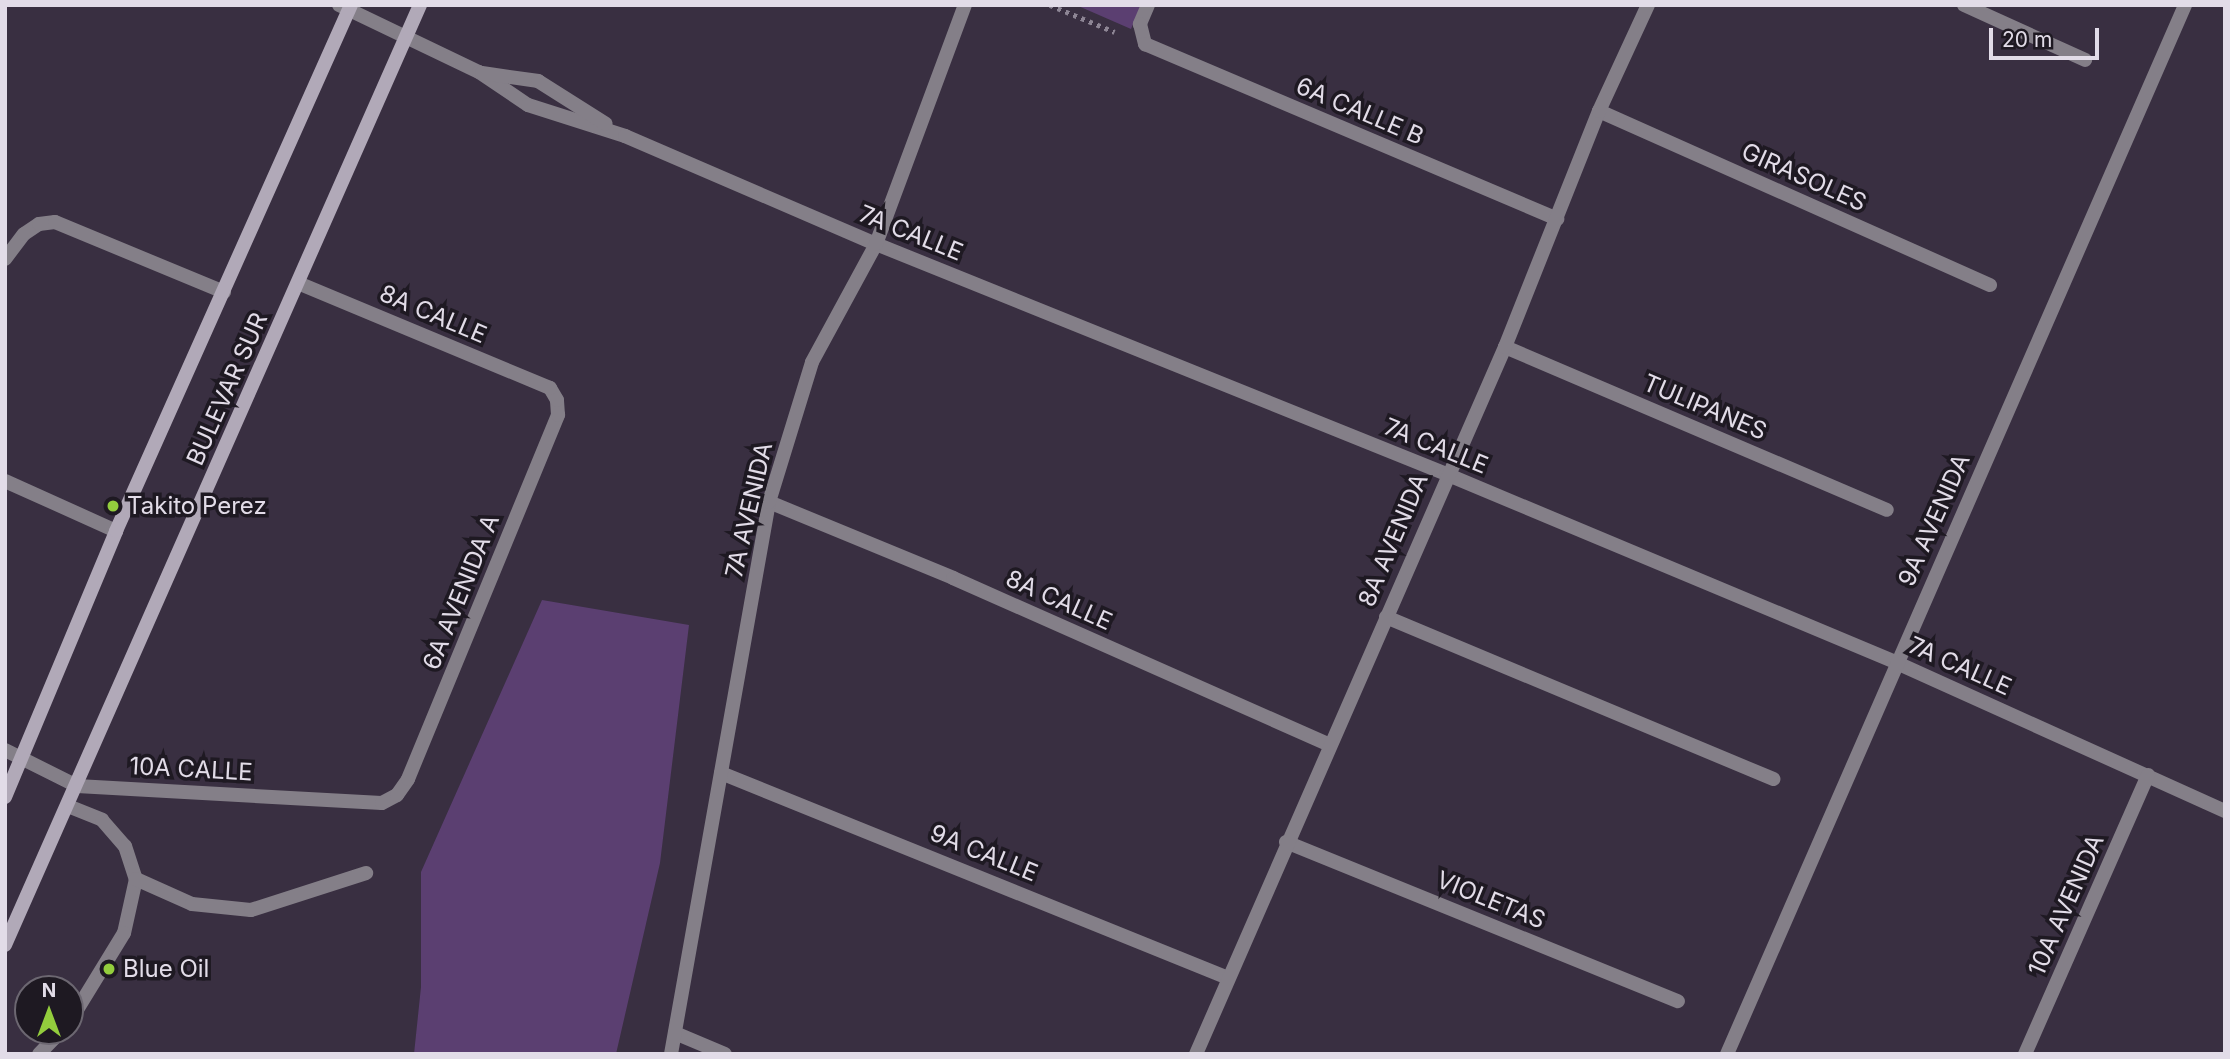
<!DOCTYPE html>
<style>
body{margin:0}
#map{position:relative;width:2230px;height:1059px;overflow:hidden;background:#392f41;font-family:Inter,sans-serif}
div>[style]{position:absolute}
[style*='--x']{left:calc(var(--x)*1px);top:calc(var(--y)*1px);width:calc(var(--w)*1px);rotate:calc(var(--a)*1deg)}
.green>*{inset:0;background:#5b3f71}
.path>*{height:4.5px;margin-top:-2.25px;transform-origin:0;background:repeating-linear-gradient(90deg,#8d8594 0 3.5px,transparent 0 8.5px)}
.service>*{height:14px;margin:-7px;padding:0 7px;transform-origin:7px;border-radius:7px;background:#847f88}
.minor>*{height:14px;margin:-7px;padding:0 7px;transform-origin:7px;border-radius:7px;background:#847f88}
.secondary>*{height:14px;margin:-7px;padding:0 7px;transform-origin:7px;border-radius:7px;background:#b1a9b8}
.dots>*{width:19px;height:19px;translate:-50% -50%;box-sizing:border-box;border:4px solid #1e1922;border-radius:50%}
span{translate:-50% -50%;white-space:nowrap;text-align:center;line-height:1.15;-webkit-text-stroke:7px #1e1922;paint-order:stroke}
.street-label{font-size:24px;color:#e2dce8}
.poi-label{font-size:24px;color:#e2dce8}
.left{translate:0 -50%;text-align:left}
.frame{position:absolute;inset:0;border:7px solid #e2dce8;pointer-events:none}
.north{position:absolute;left:14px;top:975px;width:70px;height:70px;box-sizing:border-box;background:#1e1922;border:2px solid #6c6771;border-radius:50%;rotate:0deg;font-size:19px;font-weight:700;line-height:28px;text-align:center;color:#e2dce8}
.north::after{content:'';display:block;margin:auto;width:24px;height:32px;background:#93cd3d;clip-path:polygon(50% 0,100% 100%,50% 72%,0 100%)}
.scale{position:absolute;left:1989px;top:28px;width:110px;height:32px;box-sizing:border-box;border:4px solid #e2dce8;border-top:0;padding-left:9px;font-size:21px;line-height:24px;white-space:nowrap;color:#e2dce8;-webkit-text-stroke:5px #1e1922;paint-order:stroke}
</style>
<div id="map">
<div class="green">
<div style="clip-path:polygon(1076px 5px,1141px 5px,1131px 29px)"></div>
<div style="clip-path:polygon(542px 600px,689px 625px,660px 863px,616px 1054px,414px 1054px,421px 987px,421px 872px)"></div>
</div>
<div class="path">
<div style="--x:1050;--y:5;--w:70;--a:22.6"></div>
</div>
<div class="service">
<div style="--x:68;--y:806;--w:37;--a:22"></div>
<div style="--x:102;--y:820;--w:35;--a:49"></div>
<div style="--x:125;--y:846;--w:35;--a:72"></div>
<div style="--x:136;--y:879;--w:55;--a:102.5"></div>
<div style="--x:124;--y:933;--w:103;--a:121.5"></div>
<div style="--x:136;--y:879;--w:61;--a:24.1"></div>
<div style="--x:192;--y:904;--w:59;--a:5.8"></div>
<div style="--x:251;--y:910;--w:121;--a:-17.8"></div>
<div style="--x:39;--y:1054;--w:32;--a:-46"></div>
</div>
<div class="minor">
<div style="--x:339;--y:5;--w:155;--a:25.6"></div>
<div style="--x:479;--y:72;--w:59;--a:34"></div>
<div style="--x:528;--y:105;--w:102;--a:17.7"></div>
<div style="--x:625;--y:136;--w:273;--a:23.3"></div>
<div style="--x:876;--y:244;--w:615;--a:21.97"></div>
<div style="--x:1446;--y:474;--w:489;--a:22.7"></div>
<div style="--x:1897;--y:663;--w:360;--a:24.3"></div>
<div style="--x:1148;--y:5;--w:21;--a:113"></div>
<div style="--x:1140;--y:24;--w:21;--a:76"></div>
<div style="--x:1145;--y:44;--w:448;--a:23"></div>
<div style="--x:1964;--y:5;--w:133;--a:24.4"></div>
<div style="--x:482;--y:73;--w:57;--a:8.1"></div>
<div style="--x:538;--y:81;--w:80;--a:32.3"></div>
<div style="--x:1599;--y:111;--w:428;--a:24"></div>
<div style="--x:5;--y:259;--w:31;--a:-53"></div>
<div style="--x:24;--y:234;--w:18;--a:-34"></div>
<div style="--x:39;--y:224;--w:16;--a:-7"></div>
<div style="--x:55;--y:222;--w:183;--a:22.5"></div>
<div style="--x:1505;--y:347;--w:415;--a:23.1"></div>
<div style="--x:5;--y:481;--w:122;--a:24.2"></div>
<div style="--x:769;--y:502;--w:199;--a:22.4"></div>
<div style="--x:953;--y:578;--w:411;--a:23.9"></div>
<div style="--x:1386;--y:617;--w:420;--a:22.7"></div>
<div style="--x:5;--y:750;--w:80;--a:26.6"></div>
<div style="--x:77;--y:786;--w:305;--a:3.2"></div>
<div style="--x:382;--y:803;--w:17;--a:-28"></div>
<div style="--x:397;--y:795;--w:19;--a:-55"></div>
<div style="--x:408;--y:779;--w:394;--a:-67.6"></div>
<div style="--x:558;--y:415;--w:15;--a:-94"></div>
<div style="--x:557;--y:400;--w:14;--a:-120"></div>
<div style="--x:550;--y:388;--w:273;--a:-157.4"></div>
<div style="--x:721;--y:773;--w:547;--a:22.02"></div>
<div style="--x:1286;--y:842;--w:423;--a:22.1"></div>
<div style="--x:675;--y:1033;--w:54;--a:22.8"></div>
<div style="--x:671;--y:1054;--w:561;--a:-79.93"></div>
<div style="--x:769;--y:502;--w:146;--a:-72.9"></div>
<div style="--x:812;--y:362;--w:134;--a:-61.5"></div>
<div style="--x:876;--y:244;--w:255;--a:-69.6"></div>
<div style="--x:1196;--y:1054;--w:772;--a:-66.39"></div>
<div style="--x:1505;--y:347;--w:254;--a:-68.3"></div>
<div style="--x:1599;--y:111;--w:117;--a:-65.2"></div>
<div style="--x:1727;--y:1054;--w:1145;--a:-66.41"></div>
<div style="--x:2025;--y:1054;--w:305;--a:-66.2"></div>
</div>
<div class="secondary">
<div style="--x:5;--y:797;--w:288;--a:-67.3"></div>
<div style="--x:116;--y:531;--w:576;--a:-65.93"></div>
<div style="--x:5;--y:945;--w:1028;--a:-66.18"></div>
</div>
<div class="dots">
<div style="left:113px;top:506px;background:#93cd3d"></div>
<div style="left:109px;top:969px;background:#93cd3d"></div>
</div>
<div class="street-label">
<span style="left:1360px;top:111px;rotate:23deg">6A CALLE B</span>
<span style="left:1804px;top:177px;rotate:24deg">GIRASOLES</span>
<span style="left:911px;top:233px;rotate:22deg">7A CALLE</span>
<span style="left:433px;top:314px;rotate:23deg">8A CALLE</span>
<span style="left:227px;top:389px;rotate:-66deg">BULEVAR SUR</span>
<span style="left:1705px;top:407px;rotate:23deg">TULIPANES</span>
<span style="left:1436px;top:446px;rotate:22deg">7A CALLE</span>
<span style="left:749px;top:510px;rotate:-77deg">7A AVENIDA</span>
<span style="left:1934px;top:520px;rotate:-66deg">9A AVENIDA</span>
<span style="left:1393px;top:540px;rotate:-67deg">8A AVENIDA</span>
<span style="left:461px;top:592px;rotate:-68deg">6A AVENIDA A</span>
<span style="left:1059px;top:600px;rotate:24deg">8A CALLE</span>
<span style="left:1960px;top:666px;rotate:24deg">7A CALLE</span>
<span style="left:191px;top:769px;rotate:3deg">10A CALLE</span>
<span style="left:984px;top:853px;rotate:22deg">9A CALLE</span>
<span style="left:1491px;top:900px;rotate:22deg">VIOLETAS</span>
<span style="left:2066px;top:905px;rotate:-66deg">10A AVENIDA</span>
</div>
<div class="poi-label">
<span class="left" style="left:127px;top:506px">Takito Perez</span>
<span class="left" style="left:123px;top:969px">Blue Oil</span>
</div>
<div class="frame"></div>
<div class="north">N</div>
<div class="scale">20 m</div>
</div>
